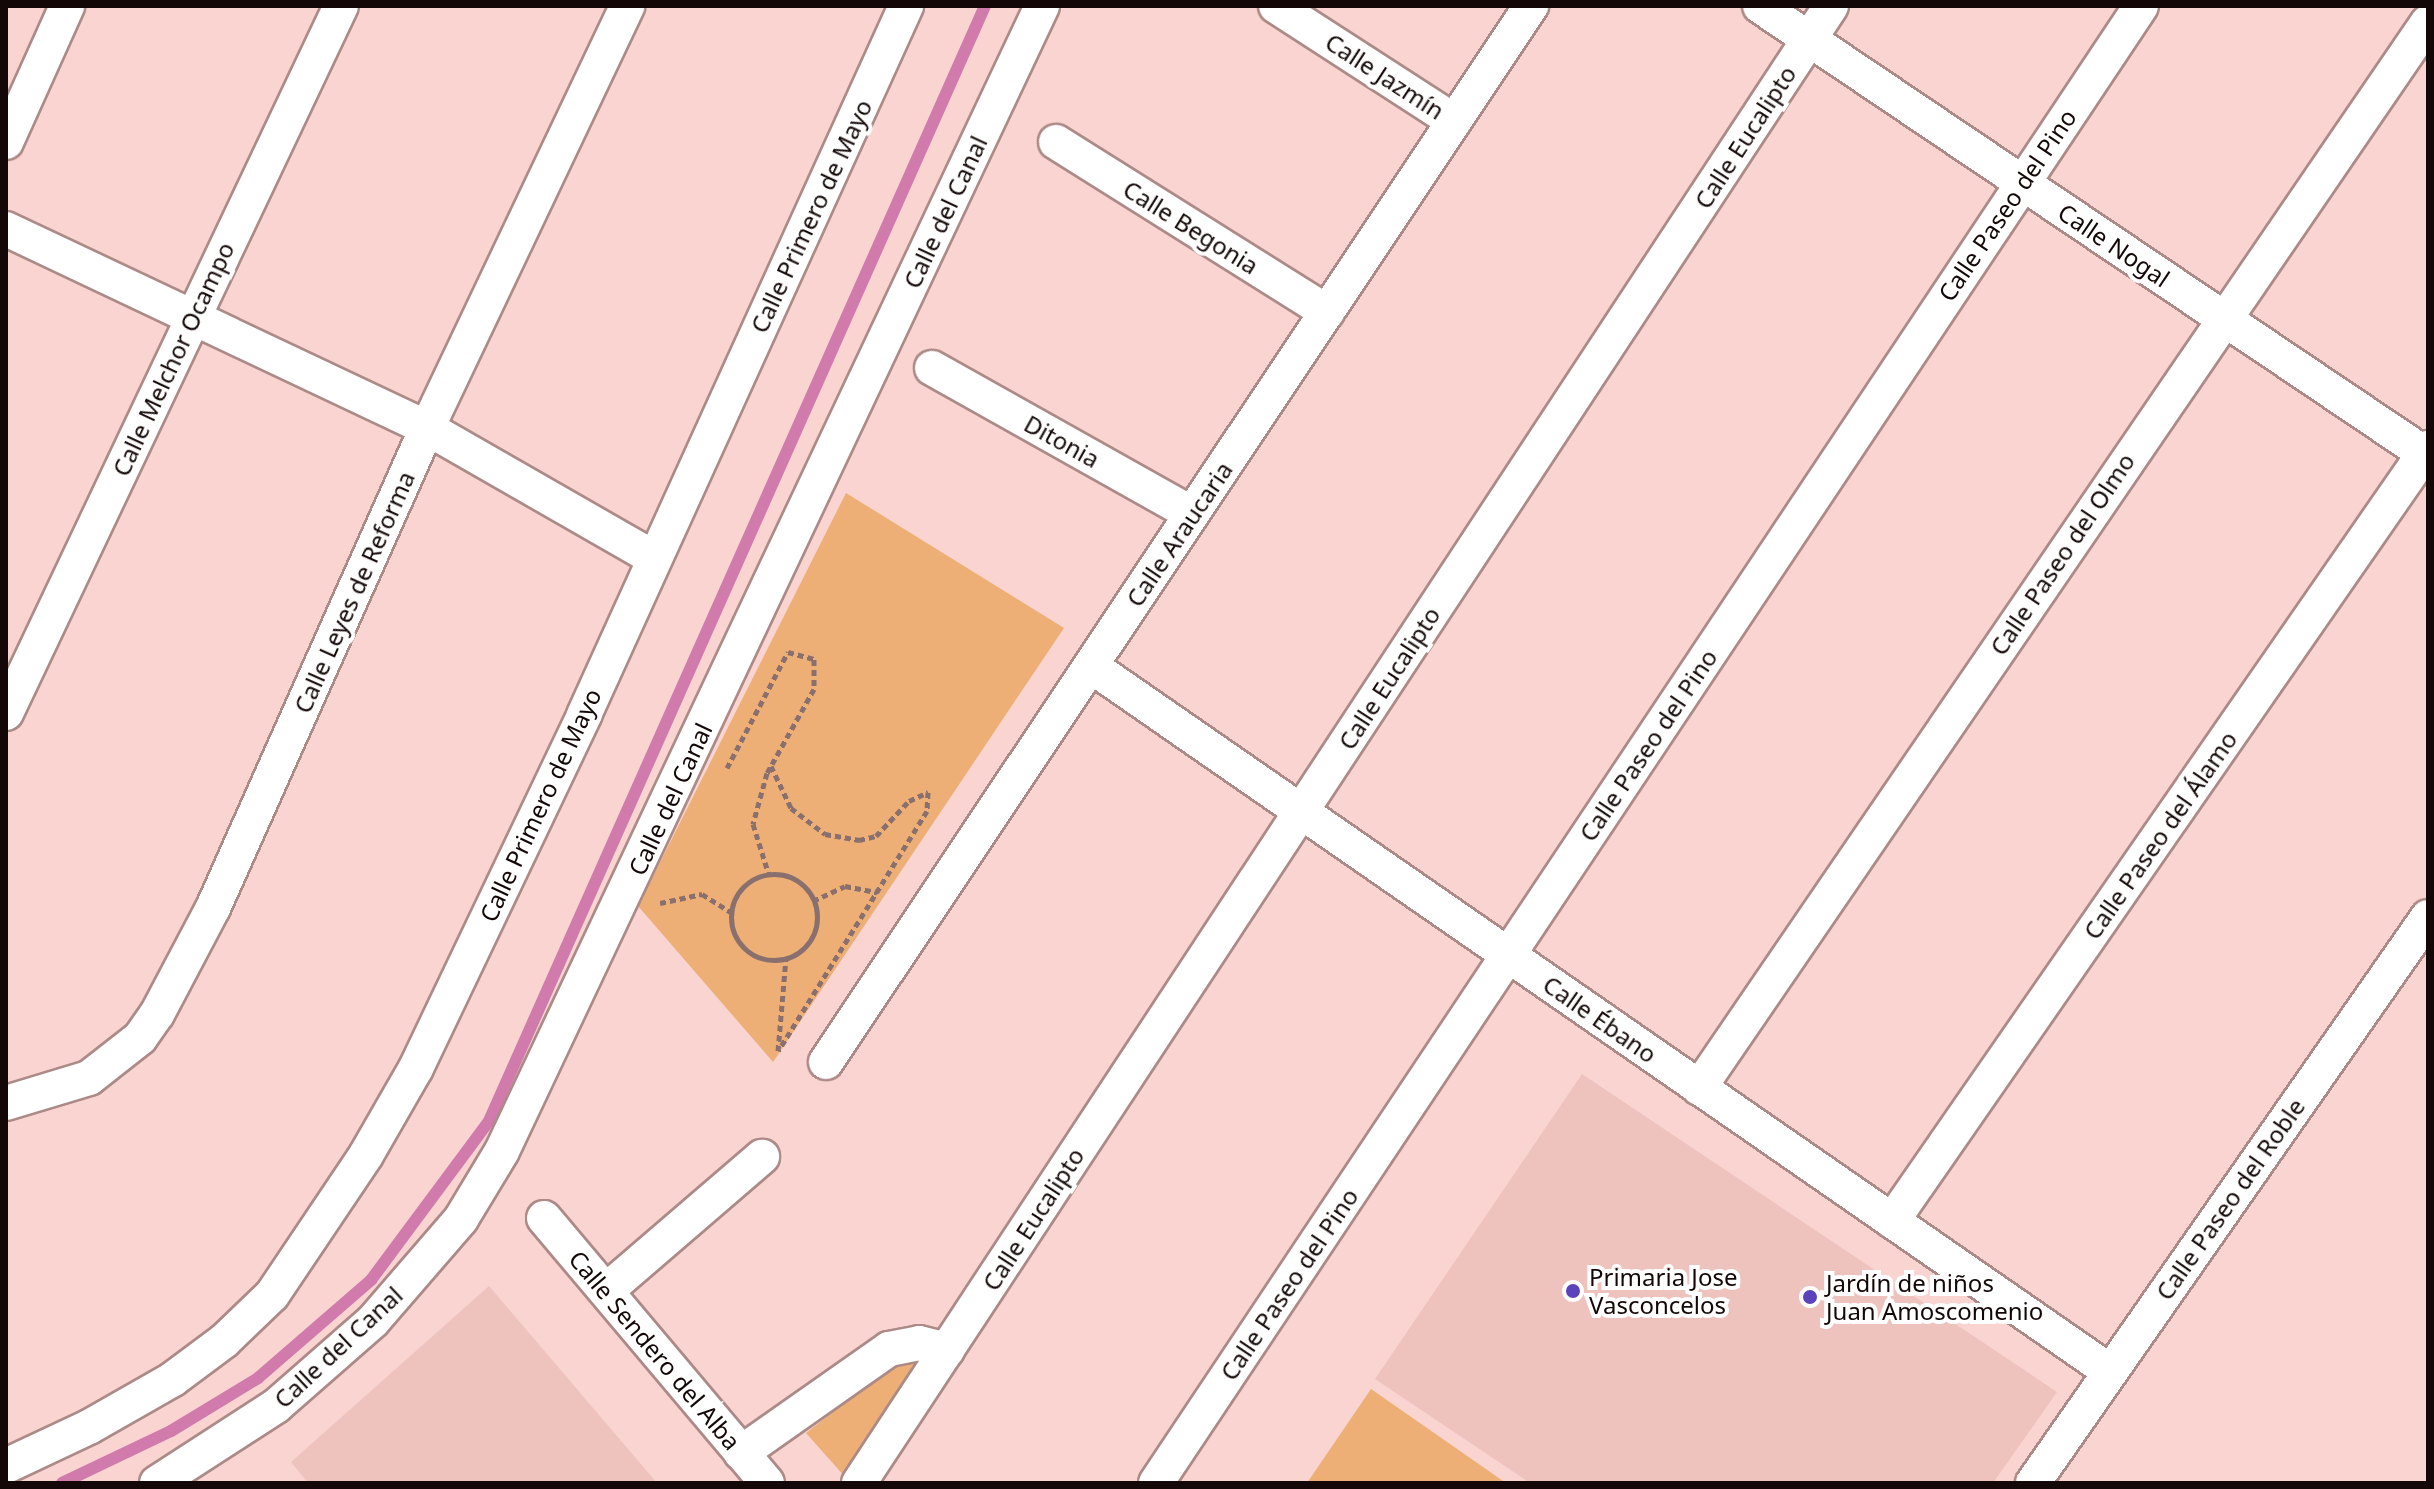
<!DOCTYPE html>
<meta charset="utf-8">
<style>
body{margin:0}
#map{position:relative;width:2434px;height:1489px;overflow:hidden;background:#f9d4d1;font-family:"Noto Sans",sans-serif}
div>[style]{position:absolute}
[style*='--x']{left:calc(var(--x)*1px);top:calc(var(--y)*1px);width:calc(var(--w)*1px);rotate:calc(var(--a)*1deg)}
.built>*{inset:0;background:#eec3be}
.green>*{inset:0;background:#edaf75}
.stream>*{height:12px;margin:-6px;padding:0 6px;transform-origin:6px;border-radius:6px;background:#d17aac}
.path>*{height:5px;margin-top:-2.5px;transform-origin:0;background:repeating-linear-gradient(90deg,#89706e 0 6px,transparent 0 10px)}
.path>.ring{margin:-2.5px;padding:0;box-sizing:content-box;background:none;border:5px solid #89706e;border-radius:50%}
.roads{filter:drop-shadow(2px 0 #ac8a87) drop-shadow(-2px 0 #ac8a87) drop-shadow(0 2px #ac8a87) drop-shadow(0 -2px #ac8a87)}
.street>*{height:34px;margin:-17px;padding:0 17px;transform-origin:17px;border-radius:17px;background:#fff}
.dots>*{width:22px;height:22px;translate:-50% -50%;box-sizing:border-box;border:4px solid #fff;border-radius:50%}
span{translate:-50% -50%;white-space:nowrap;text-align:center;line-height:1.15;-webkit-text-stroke:8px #fff;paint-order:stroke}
.street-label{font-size:24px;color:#130807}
.poi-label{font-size:24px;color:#130807}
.left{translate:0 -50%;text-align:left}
.frame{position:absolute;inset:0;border:8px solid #130807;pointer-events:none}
</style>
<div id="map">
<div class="built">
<div style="clip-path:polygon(1582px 1074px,2057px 1392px,1993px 1483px,1530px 1483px,1375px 1379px)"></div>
<div style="clip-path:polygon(489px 1286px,657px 1483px,308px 1483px,291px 1462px)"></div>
</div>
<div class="green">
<div style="clip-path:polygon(846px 493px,1064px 628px,773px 1062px,638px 906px)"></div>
<div style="clip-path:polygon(901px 1359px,917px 1364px,846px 1478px,806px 1433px)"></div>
<div style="clip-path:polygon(1371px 1389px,1506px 1483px,1307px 1483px)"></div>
</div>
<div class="stream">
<div style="--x:62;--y:1483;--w:121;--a:-25.5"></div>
<div style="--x:171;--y:1431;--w:102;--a:-31.3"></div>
<div style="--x:258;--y:1378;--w:150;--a:-40.9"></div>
<div style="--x:371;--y:1280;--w:198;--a:-53.4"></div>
<div style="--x:489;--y:1121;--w:1220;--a:-66.02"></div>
</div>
<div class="path">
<div style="--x:771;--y:766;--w:47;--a:64.5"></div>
<div style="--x:791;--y:808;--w:43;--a:37.4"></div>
<div style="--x:825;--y:834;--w:35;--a:10"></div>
<div style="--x:859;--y:840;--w:17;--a:-13"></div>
<div style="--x:876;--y:836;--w:48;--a:-46.7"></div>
<div style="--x:909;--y:801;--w:21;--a:-25"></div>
<div style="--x:928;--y:792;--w:19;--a:93"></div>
<div style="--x:927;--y:811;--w:282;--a:121.8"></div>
<div style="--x:778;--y:1051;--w:93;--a:-85.1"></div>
<div style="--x:727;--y:768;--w:131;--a:-62.3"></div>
<div style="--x:788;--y:652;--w:27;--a:15"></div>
<div style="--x:814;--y:659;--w:30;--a:90"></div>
<div style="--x:814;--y:689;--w:96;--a:119.2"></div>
<div style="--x:767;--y:773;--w:53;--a:105.4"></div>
<div style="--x:753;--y:824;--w:53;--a:72.6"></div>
<div class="ring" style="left:731px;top:874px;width:81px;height:81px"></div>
<div style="--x:813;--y:901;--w:35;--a:-25"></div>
<div style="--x:845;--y:886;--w:33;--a:11"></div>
<div style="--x:660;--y:903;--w:43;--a:-12.1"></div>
<div style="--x:702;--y:894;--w:34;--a:32"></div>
</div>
<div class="roads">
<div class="street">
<div style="--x:1276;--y:6;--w:212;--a:32.9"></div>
<div style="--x:1760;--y:6;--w:805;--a:33.97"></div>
<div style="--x:6;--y:142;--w:149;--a:-65.8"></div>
<div style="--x:1056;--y:142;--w:320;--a:32.1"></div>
<div style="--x:6;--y:229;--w:466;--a:25.3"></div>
<div style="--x:427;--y:428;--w:262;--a:29.8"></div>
<div style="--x:932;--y:368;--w:298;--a:29.3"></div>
<div style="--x:1091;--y:666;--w:1238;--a:34.7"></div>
<div style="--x:6;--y:713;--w:782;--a:-64.65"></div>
<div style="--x:826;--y:1062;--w:1270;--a:-56.27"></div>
<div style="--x:1699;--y:1088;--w:1291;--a:-55.63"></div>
<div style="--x:6;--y:1103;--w:87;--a:-16.8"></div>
<div style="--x:89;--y:1078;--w:65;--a:-38.1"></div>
<div style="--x:140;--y:1038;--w:29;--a:-55"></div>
<div style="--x:157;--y:1014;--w:120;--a:-62.2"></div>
<div style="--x:213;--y:908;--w:526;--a:-65.97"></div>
<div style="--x:427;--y:428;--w:467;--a:-64.6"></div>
<div style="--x:544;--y:1218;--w:346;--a:49.9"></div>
<div style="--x:1892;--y:1221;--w:941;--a:-55.26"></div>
<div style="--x:606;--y:1291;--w:206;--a:-40.7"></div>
<div style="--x:741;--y:1453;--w:181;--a:-35.1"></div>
<div style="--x:889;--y:1349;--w:31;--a:-11"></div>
<div style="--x:919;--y:1343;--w:29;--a:14"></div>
<div style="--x:6;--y:1466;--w:92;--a:-25.2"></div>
<div style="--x:89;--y:1427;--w:97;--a:-29.7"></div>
<div style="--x:173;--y:1379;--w:64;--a:-36.7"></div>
<div style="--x:224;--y:1341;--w:66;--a:-43.8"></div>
<div style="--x:272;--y:1295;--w:169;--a:-56.1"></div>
<div style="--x:366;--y:1155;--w:100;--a:-60.1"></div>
<div style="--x:416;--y:1068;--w:391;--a:-64.5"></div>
<div style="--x:584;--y:715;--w:779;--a:-65.57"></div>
<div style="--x:157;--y:1483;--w:142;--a:-32.9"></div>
<div style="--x:276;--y:1406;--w:129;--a:-41.2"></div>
<div style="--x:373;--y:1321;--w:135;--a:-49.2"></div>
<div style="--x:461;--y:1219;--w:79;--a:-58.9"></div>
<div style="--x:502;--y:1151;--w:1266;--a:-64.75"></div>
<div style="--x:859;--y:1483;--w:1768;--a:-56.65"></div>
<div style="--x:1156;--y:1483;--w:1775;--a:-56.3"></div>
<div style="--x:2033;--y:1483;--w:690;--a:-55.09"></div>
</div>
</div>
<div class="dots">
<div style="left:1573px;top:1291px;background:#5b43bb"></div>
<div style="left:1810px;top:1297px;background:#5b43bb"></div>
</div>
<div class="street-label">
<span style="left:1385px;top:76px;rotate:33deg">Calle Jazmín</span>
<span style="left:1745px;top:137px;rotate:-57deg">Calle Eucalipto</span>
<span style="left:2007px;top:205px;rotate:-56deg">Calle Paseo del Pino</span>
<span style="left:945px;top:212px;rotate:-65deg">Calle del Canal</span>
<span style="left:811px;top:216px;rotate:-65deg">Calle Primero de Mayo</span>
<span style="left:1191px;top:227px;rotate:32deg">Calle Begonia</span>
<span style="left:2114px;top:245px;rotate:34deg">Calle Nogal</span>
<span style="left:173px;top:359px;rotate:-65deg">Calle Melchor Ocampo</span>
<span style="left:1062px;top:441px;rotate:29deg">Ditonia</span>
<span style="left:1179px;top:534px;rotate:-56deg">Calle Araucaria</span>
<span style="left:2062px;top:554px;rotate:-56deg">Calle Paseo del Olmo</span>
<span style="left:354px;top:592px;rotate:-66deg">Calle Leyes de Reforma</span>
<span style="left:1389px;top:678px;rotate:-57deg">Calle Eucalipto</span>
<span style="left:1648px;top:745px;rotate:-56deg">Calle Paseo del Pino</span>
<span style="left:670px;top:799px;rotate:-65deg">Calle del Canal</span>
<span style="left:540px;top:805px;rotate:-65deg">Calle Primero de Mayo</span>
<span style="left:2160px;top:835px;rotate:-55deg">Calle Paseo del Álamo</span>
<span style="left:1600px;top:1019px;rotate:35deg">Calle Ébano</span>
<span style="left:2230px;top:1199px;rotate:-55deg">Calle Paseo del Roble</span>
<span style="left:1033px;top:1219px;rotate:-57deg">Calle Eucalipto</span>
<span style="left:1289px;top:1284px;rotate:-56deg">Calle Paseo del Pino</span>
<span style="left:338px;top:1347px;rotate:-43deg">Calle del Canal</span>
<span style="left:655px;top:1350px;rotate:50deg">Calle Sendero del Alba</span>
</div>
<div class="poi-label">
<span class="left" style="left:1589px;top:1291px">Primaria Jose<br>Vasconcelos</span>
<span class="left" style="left:1826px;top:1297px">Jardín de niños<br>Juan Amoscomenio</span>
</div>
<div class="frame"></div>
</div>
